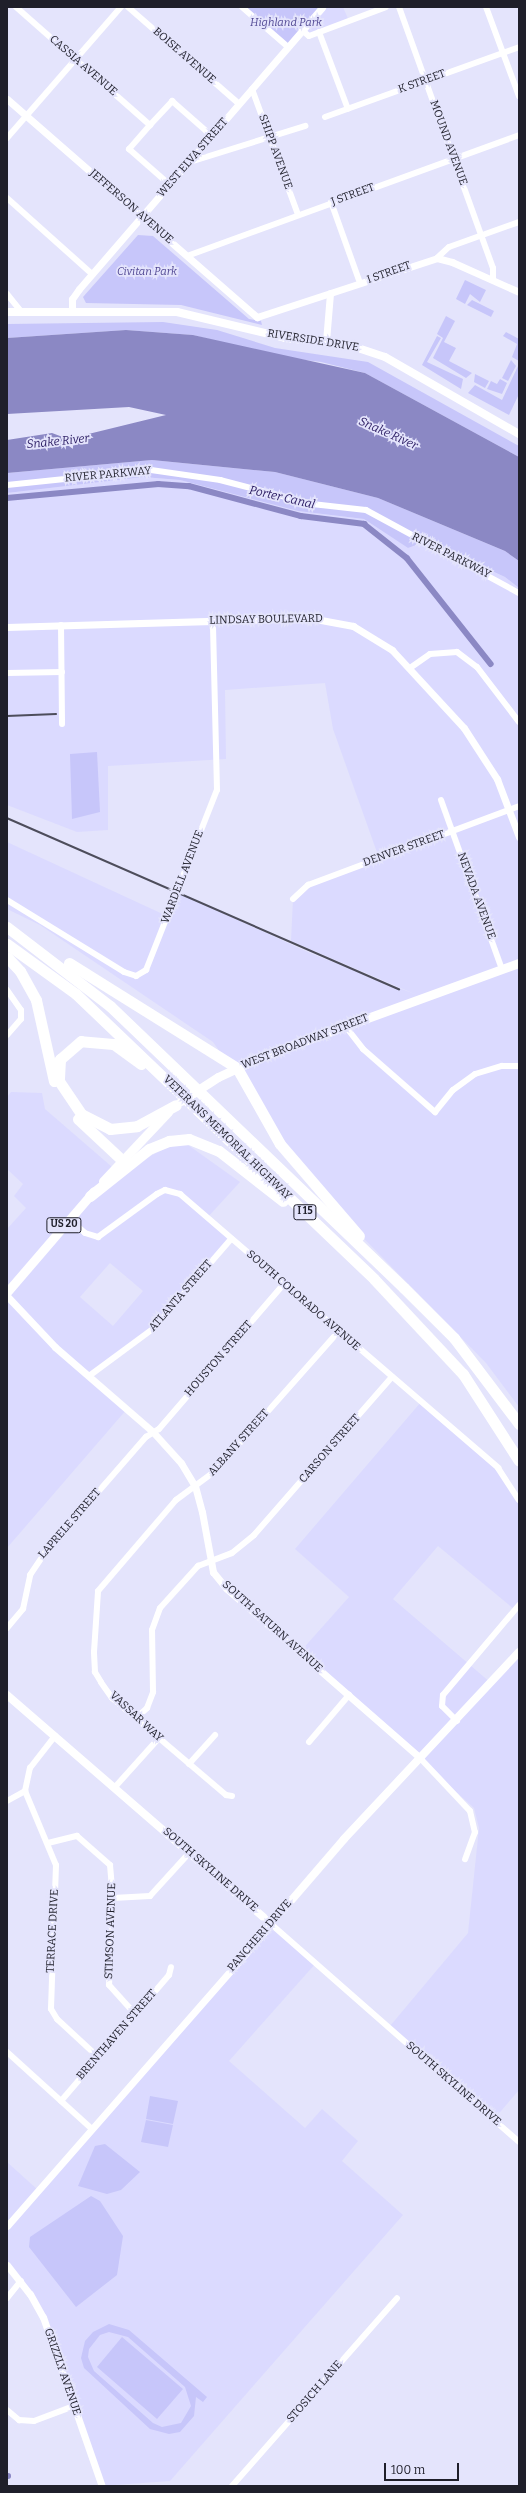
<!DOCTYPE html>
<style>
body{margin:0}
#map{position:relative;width:526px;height:2493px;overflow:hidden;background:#e4e4fc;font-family:Bitter,serif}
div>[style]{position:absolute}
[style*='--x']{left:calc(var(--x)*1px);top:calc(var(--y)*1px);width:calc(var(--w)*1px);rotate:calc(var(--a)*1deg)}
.built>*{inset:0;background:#dbdaff}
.green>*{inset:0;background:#c7c6fa}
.water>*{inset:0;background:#8b88c4}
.canal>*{height:5.5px;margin:-2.75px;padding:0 2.75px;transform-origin:2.75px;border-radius:2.75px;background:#8b88c4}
.minor>*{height:6px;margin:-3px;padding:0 3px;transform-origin:3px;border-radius:3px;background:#fff}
.tertiary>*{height:7px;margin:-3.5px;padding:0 3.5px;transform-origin:3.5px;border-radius:3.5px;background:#fff}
.secondary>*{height:8px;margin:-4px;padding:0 4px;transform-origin:4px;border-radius:4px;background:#fff}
.primary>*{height:9px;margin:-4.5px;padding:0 4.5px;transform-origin:4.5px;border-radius:4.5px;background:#fff}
.motorway>*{height:11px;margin:-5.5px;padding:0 5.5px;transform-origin:5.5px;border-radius:5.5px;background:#fff}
.rail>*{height:1.5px;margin:-0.75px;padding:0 0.75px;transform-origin:0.75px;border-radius:0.75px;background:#4d4d5b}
span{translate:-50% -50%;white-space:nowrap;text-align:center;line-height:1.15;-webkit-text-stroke:3.5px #e4e4fc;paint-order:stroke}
.shield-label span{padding:1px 3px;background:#e4e4fc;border:1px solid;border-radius:3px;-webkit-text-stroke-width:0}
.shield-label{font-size:10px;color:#1f1f2a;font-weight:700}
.park-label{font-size:11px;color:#514893;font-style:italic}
.street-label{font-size:11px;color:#1f1f2a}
.water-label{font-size:12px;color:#2a1b62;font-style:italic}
.frame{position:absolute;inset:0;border:8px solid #1f1f2a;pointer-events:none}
.scale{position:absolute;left:384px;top:2463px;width:75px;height:18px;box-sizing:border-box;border:2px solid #1f1f2a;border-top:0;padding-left:5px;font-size:12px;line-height:14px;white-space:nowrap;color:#1f1f2a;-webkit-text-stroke:3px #e4e4fc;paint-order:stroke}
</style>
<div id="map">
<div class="built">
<div style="clip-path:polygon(322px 7px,343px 7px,349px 21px,309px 36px,302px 30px)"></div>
<div style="clip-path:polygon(143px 477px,180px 480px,298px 511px,364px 519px,408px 548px,427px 541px,505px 577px,519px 588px,519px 1407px,486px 1363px,325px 1199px,213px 1042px,40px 925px,7px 909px,7px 842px,167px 916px,177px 892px,310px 953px,417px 995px,291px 941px,293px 899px,308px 885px,379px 858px,333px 729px,325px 683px,225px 690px,226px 759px,108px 766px,108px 830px,77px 832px,7px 805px,7px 493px)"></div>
<div style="clip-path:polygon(evenodd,11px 1092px,42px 1093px,45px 1109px,119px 1173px,171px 1145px,188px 1145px,240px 1182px,207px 1218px,231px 1239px,154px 1328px,89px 1376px,127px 1409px,7px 1548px,7px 1229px,26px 1208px,14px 1196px,23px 1184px,7px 1169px,7px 1097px,11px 1092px,110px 1263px,143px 1291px,113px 1326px,80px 1297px,110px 1263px)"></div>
<div style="clip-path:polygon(421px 1402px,498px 1468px,519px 1503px,519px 1605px,515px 1610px,438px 1546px,393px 1599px,491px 1683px,519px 1652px,519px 2090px,495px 2118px,390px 2026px,468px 1933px,479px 1828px,474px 1808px,300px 1652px,349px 1597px,295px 1549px)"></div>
<div style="clip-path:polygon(271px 1924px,316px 1963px,229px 2061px,305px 2128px,322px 2109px,358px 2141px,342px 2161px,403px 2215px,170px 2481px,102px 2486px,43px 2317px,7px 2266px,7px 2162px,38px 2190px)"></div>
</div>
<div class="green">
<div style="clip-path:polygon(242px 7px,322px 7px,288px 47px)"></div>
<div style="clip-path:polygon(138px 235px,153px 236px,249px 319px,261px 321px,262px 325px,181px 305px,86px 303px,83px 297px)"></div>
<div style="clip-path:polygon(465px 280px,486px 290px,480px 302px,470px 294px,465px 304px,456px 299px)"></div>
<div style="clip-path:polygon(472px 300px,494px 311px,491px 317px,467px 305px)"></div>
<div style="clip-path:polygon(446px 316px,455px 321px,444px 342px,456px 348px,449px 361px,472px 373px,466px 378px,433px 358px,443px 338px,437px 334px)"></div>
<div style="clip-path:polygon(163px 322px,217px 330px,275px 348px,368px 362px,519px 446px,519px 457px,365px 373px,321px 362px,281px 357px,193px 335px,126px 330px,7px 338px,7px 324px)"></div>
<div style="clip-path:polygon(506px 332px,519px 339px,519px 361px,512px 357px,517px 344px,503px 336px)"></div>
<div style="clip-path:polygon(437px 336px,441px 338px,427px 362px,463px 379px,461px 389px,422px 365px)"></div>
<div style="clip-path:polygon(511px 360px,516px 366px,508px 381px,502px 378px)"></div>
<div style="clip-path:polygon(519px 364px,519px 394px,509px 415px,468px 393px,475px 385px,502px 400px)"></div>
<div style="clip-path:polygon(475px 374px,489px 381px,485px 388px,474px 382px)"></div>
<div style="clip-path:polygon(500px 379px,507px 383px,502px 394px,487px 389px,491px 381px,497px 384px)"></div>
<div style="clip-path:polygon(152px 460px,275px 472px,378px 498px,505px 551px,519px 561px,519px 588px,505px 577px,427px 541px,408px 548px,364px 519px,298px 511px,180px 480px,143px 477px,7px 493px,7px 473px)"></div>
<div style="clip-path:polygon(97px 752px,100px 812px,72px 819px,70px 754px)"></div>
<div style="clip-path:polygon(150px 2096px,178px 2101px,173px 2124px,146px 2119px)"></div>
<div style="clip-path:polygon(146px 2120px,173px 2125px,168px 2147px,141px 2142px)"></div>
<div style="clip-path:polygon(105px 2144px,140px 2172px,121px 2190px,107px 2194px,78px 2186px,95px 2146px)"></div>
<div style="clip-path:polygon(91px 2196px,100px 2201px,123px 2236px,117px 2275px,76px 2307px,29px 2247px,30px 2237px)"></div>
<div style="clip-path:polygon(evenodd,109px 2324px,129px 2330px,207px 2397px,203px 2402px,196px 2397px,194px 2416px,180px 2432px,169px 2434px,150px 2429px,84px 2368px,81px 2358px,85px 2341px,93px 2332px,109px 2324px,109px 2332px,128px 2337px,185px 2387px,191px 2406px,181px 2423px,162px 2427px,153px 2423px,94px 2371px,88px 2357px,89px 2349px,100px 2335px,109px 2332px)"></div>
<div style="clip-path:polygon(122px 2337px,183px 2389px,157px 2419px,97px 2367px)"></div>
</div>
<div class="water">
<div style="clip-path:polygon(126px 330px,193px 335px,365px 373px,519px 457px,519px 561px,505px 551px,378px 498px,275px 472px,152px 460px,7px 473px,7px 440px,52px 433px,68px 439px,166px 415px,129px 407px,7px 414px,7px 338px)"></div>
</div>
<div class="canal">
<div style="--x:7;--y:498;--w:152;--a:-5.3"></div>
<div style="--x:158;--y:484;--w:31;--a:4"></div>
<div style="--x:189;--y:486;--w:116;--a:15"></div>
<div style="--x:301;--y:516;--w:64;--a:7.2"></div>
<div style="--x:364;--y:524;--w:55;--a:38.3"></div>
<div style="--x:407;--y:558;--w:135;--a:51.6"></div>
<div style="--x:7;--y:2476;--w:1;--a:0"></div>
</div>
<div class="minor">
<div style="--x:16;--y:7;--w:179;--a:41.4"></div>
<div style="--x:150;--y:125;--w:32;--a:131"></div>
<div style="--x:129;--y:149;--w:55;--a:41.3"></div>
<div style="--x:128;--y:7;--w:147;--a:41.1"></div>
<div style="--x:242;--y:7;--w:61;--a:41"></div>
<div style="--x:399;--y:7;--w:277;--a:70.2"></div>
<div style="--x:493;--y:268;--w:12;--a:90"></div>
<div style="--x:486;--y:7;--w:95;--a:69.7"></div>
<div style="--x:302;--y:30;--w:9;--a:41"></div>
<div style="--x:309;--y:36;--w:82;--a:-20.6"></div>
<div style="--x:319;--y:32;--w:82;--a:69.4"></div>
<div style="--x:252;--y:89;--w:134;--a:69.9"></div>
<div style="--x:325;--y:117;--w:206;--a:-19.8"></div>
<div style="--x:150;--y:125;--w:33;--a:-47"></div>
<div style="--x:172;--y:101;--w:53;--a:41.2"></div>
<div style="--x:7;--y:138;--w:174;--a:-49"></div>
<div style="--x:190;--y:162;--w:121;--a:-17.4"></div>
<div style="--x:7;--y:198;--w:114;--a:41.8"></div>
<div style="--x:331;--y:202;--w:86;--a:70.3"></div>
<div style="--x:187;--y:256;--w:353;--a:-20"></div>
<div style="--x:437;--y:258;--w:16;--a:-43"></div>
<div style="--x:449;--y:247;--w:74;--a:-19.7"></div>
<div style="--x:7;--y:294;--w:22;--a:51"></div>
<div style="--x:7;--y:485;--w:145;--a:-5.9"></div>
<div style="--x:151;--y:470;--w:70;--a:8.2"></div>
<div style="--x:220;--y:480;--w:95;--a:14.6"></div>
<div style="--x:312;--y:504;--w:54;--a:6.3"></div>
<div style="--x:366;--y:510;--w:174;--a:28.5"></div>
<div style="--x:61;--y:625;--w:99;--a:89.4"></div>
<div style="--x:410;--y:668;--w:24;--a:-35"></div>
<div style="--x:430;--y:654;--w:27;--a:-4"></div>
<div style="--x:457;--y:652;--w:25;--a:37"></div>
<div style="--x:477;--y:667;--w:69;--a:52.6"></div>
<div style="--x:7;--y:673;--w:55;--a:-1"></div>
<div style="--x:441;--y:800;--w:180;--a:70.2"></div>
<div style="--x:293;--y:899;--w:21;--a:-43"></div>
<div style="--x:308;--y:885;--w:225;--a:-20.5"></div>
<div style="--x:7;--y:900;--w:137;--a:31.6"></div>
<div style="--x:124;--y:972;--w:13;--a:18"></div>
<div style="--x:136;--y:976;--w:12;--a:-31"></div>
<div style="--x:146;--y:970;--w:193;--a:-68.5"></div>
<div style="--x:217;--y:790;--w:169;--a:-91.4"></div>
<div style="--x:7;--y:990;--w:24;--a:55"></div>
<div style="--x:21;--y:1010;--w:9;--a:90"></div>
<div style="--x:21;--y:1019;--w:21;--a:131"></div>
<div style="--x:346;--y:1027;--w:28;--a:52"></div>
<div style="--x:363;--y:1049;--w:96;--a:41.2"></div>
<div style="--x:435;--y:1112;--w:28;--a:-51"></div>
<div style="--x:453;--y:1090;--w:27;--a:-36"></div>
<div style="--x:475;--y:1074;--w:28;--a:-17"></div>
<div style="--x:502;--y:1066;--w:17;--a:0"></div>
<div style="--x:69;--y:1219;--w:21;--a:41"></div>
<div style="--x:85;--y:1233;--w:14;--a:17"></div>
<div style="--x:98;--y:1237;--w:73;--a:-36.1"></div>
<div style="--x:157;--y:1194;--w:9;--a:-27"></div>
<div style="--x:165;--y:1190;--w:16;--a:15"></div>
<div style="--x:180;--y:1194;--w:420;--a:40.7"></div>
<div style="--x:498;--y:1468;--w:38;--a:57"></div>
<div style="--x:89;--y:1376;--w:81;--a:-36.4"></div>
<div style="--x:154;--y:1328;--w:118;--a:-49.1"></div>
<div style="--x:7;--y:1628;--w:25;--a:-50"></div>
<div style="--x:23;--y:1609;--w:35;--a:-78"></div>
<div style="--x:30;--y:1575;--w:27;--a:-56"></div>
<div style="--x:45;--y:1553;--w:154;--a:-49"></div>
<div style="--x:146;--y:1437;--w:15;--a:-32"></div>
<div style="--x:159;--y:1429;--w:190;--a:-49.3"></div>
<div style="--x:136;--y:1718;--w:15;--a:-42"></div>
<div style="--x:147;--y:1708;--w:17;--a:-69"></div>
<div style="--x:153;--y:1692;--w:62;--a:-90.9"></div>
<div style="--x:152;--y:1630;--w:23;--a:-70"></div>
<div style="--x:160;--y:1608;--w:57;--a:-47.9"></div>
<div style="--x:198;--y:1566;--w:36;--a:-21"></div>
<div style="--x:232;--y:1553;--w:28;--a:-39"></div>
<div style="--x:254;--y:1535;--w:210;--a:-48.9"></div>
<div style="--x:457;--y:1721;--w:21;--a:-135"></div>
<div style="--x:442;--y:1706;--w:11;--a:-85"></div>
<div style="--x:443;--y:1695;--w:118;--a:-49.8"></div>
<div style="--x:309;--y:1742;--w:62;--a:-49.6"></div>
<div style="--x:420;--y:1758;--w:73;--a:46.7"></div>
<div style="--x:470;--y:1811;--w:22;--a:77"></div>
<div style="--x:475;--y:1832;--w:29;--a:110"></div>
<div style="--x:189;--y:1764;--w:39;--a:-48"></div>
<div style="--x:115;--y:1787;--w:66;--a:-48.1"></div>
<div style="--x:25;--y:1791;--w:80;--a:67.3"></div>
<div style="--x:56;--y:1865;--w:144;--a:92"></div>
<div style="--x:51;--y:2009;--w:12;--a:59"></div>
<div style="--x:57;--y:2019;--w:56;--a:42.8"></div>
<div style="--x:232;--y:1796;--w:6;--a:-171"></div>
<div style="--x:226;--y:1795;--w:88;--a:-139.6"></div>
<div style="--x:159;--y:1738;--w:62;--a:-139.6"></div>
<div style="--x:112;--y:1698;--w:19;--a:-125"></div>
<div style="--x:101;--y:1682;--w:12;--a:-121"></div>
<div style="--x:95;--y:1672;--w:20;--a:-93"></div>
<div style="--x:94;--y:1652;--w:61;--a:-86.2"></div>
<div style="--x:98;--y:1591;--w:120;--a:-49.4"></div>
<div style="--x:176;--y:1500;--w:49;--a:-36.6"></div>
<div style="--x:215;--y:1471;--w:186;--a:-48.5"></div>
<div style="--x:7;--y:1801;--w:21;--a:-29"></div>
<div style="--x:25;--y:1791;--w:24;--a:-78"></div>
<div style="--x:30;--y:1768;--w:41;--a:-52"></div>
<div style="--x:48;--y:1843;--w:30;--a:-14"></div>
<div style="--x:77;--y:1836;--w:44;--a:41.3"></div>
<div style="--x:110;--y:1865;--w:33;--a:85"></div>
<div style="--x:113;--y:1898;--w:87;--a:92.6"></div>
<div style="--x:109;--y:1985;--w:39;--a:48"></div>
<div style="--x:113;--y:1898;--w:37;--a:-3"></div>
<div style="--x:150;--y:1896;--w:59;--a:-47.7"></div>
<div style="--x:271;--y:1924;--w:330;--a:41.3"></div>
<div style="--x:7;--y:2052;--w:115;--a:42.2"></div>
<div style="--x:61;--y:2101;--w:166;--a:-49.4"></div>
<div style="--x:169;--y:1975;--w:8;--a:-76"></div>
<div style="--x:7;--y:2298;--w:22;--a:-51"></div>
<div style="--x:7;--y:2410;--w:16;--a:40"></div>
<div style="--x:19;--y:2420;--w:15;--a:4"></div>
<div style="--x:34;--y:2421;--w:43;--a:-20.6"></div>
<div style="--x:232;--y:2486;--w:250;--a:-48.7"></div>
</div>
<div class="tertiary">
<div style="--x:7;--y:99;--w:332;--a:41.1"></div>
<div style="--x:257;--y:317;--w:189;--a:-18.1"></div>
<div style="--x:437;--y:258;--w:16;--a:15"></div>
<div style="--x:452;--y:262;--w:73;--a:24.1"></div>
<div style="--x:72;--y:312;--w:13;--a:-90"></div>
<div style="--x:72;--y:299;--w:12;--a:-55"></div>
<div style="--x:79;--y:289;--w:372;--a:-49.2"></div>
<div style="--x:326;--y:341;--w:48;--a:-85.2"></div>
<div style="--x:7;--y:627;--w:303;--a:-1.7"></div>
<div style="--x:310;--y:618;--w:44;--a:10.5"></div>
<div style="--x:353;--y:626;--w:46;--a:31.6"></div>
<div style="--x:392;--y:650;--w:106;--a:47.3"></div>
<div style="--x:464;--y:728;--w:61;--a:57.1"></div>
<div style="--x:497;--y:779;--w:62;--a:69.2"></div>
<div style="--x:7;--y:1296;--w:70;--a:46.7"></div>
<div style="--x:55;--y:1347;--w:130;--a:40.9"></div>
<div style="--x:153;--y:1432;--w:42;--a:47.9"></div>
<div style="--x:181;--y:1463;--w:27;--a:59"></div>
<div style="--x:195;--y:1486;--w:27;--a:75"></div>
<div style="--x:202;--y:1512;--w:61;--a:79.6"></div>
<div style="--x:213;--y:1572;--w:21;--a:51"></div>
<div style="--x:226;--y:1588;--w:258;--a:41.2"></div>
<div style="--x:7;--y:2226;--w:401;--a:-48.8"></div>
<div style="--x:7;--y:2265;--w:37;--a:52"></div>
<div style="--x:30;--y:2294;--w:26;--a:61"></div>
<div style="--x:43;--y:2317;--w:179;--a:70.8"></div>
</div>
<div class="secondary">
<div style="--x:7;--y:312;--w:170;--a:0"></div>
<div style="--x:177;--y:312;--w:111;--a:13.5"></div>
<div style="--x:285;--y:338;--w:61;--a:5.6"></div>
<div style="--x:346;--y:344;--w:41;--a:18.4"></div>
<div style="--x:385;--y:357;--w:155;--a:29.9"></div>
<div style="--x:7;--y:1695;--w:349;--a:40.9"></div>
<div style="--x:271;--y:1924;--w:112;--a:-49.3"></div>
<div style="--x:344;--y:1839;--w:256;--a:-46.9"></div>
</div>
<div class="primary">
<div style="--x:181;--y:1101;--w:44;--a:-33"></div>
<div style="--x:218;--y:1077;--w:50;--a:-25"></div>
<div style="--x:263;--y:1056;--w:272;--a:-20"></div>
<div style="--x:103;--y:1181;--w:95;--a:-46.7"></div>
<div style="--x:7;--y:1292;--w:133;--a:-49.3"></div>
</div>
<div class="motorway">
<div style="--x:7;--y:927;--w:130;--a:37.5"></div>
<div style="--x:110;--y:1006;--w:407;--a:43.8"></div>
<div style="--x:404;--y:1288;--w:71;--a:45"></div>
<div style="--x:454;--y:1338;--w:108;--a:52.9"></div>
<div style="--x:7;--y:944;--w:85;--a:35.9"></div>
<div style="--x:76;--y:994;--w:412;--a:43.7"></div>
<div style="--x:374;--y:1279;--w:130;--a:46.9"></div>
<div style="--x:463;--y:1374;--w:103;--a:57.2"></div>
<div style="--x:7;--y:957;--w:19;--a:47"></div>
<div style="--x:20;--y:971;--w:33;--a:61"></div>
<div style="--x:36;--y:1000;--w:83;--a:77.5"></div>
<div style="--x:69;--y:963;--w:198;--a:32"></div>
<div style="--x:237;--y:1068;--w:87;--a:60.5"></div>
<div style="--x:280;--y:1144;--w:121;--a:49.3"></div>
<div style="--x:141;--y:1064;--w:34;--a:-144"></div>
<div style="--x:113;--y:1044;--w:32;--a:-175"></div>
<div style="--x:81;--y:1041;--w:28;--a:139"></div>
<div style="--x:60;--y:1059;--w:22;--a:93"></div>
<div style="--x:59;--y:1081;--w:40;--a:56"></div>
<div style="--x:81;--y:1114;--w:33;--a:27"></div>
<div style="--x:110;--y:1129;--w:27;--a:-6"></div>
<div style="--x:137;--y:1126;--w:44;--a:-28.3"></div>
<div style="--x:78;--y:1119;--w:60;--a:43"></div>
<div style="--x:90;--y:1196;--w:75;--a:-38.5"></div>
<div style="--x:149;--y:1149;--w:22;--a:-22"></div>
<div style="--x:169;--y:1141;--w:20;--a:-6"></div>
<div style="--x:189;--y:1139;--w:32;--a:22"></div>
<div style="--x:219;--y:1151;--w:81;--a:38"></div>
</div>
<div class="rail">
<div style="--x:7;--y:716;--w:49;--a:-2.3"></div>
<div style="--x:7;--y:818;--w:428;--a:23.6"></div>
</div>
<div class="shield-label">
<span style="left:305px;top:1212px">I 15</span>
<span style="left:64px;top:1225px">US 20</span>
</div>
<div class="park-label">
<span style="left:286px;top:23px">Highland Park</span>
<span style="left:147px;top:272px">Civitan Park</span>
</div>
<div class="street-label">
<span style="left:184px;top:56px;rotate:41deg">BOISE AVENUE</span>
<span style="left:83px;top:66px;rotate:41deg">CASSIA AVENUE</span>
<span style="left:422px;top:82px;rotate:-20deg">K STREET</span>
<span style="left:448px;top:143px;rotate:70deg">MOUND AVENUE</span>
<span style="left:275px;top:152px;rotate:70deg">SHIPP AVENUE</span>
<span style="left:193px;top:158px;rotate:-49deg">WEST ELVA STREET</span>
<span style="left:353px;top:195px;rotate:-20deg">J STREET</span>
<span style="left:131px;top:207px;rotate:41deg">JEFFERSON AVENUE</span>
<span style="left:389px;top:273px;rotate:-20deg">I STREET</span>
<span style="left:313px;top:341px;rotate:9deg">RIVERSIDE DRIVE</span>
<span style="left:108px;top:475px;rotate:-5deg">RIVER PARKWAY</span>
<span style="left:451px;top:556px;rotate:27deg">RIVER PARKWAY</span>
<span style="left:266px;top:620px;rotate:-1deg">LINDSAY BOULEVARD</span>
<span style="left:404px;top:849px;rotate:-20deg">DENVER STREET</span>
<span style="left:183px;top:877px;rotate:-69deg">WARDELL AVENUE</span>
<span style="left:476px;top:896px;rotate:70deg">NEVADA AVENUE</span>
<span style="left:305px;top:1042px;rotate:-21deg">WEST BROADWAY STREET</span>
<span style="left:227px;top:1138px;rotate:44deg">VETERANS MEMORIAL HIGHWAY</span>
<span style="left:181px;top:1296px;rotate:-49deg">ATLANTA STREET</span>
<span style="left:303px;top:1301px;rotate:41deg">SOUTH COLORADO AVENUE</span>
<span style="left:219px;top:1359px;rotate:-49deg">HOUSTON STREET</span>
<span style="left:239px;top:1443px;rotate:-48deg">ALBANY STREET</span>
<span style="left:330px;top:1449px;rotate:-49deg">CARSON STREET</span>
<span style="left:70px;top:1524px;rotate:-49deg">LAPRELE STREET</span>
<span style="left:272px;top:1627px;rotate:42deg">SOUTH SATURN AVENUE</span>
<span style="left:136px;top:1717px;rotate:43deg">VASSAR WAY</span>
<span style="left:210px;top:1870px;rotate:41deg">SOUTH SKYLINE DRIVE</span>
<span style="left:53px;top:1931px;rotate:-87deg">TERRACE DRIVE</span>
<span style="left:111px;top:1931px;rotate:-88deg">STIMSON AVENUE</span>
<span style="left:260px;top:1936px;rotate:-49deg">PANCHERI DRIVE</span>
<span style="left:117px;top:2035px;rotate:-49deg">BRENTHAVEN STREET</span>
<span style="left:453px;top:2084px;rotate:41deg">SOUTH SKYLINE DRIVE</span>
<span style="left:62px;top:2372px;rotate:71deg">GRIZZLY AVENUE</span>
<span style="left:315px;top:2392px;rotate:-49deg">STOSICH LANE</span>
</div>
<div class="water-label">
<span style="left:388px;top:434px;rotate:24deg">Snake River</span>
<span style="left:58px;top:442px;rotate:-6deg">Snake River</span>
<span style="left:282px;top:498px;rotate:13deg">Porter Canal</span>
</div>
<div class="frame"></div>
<div class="scale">100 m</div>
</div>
